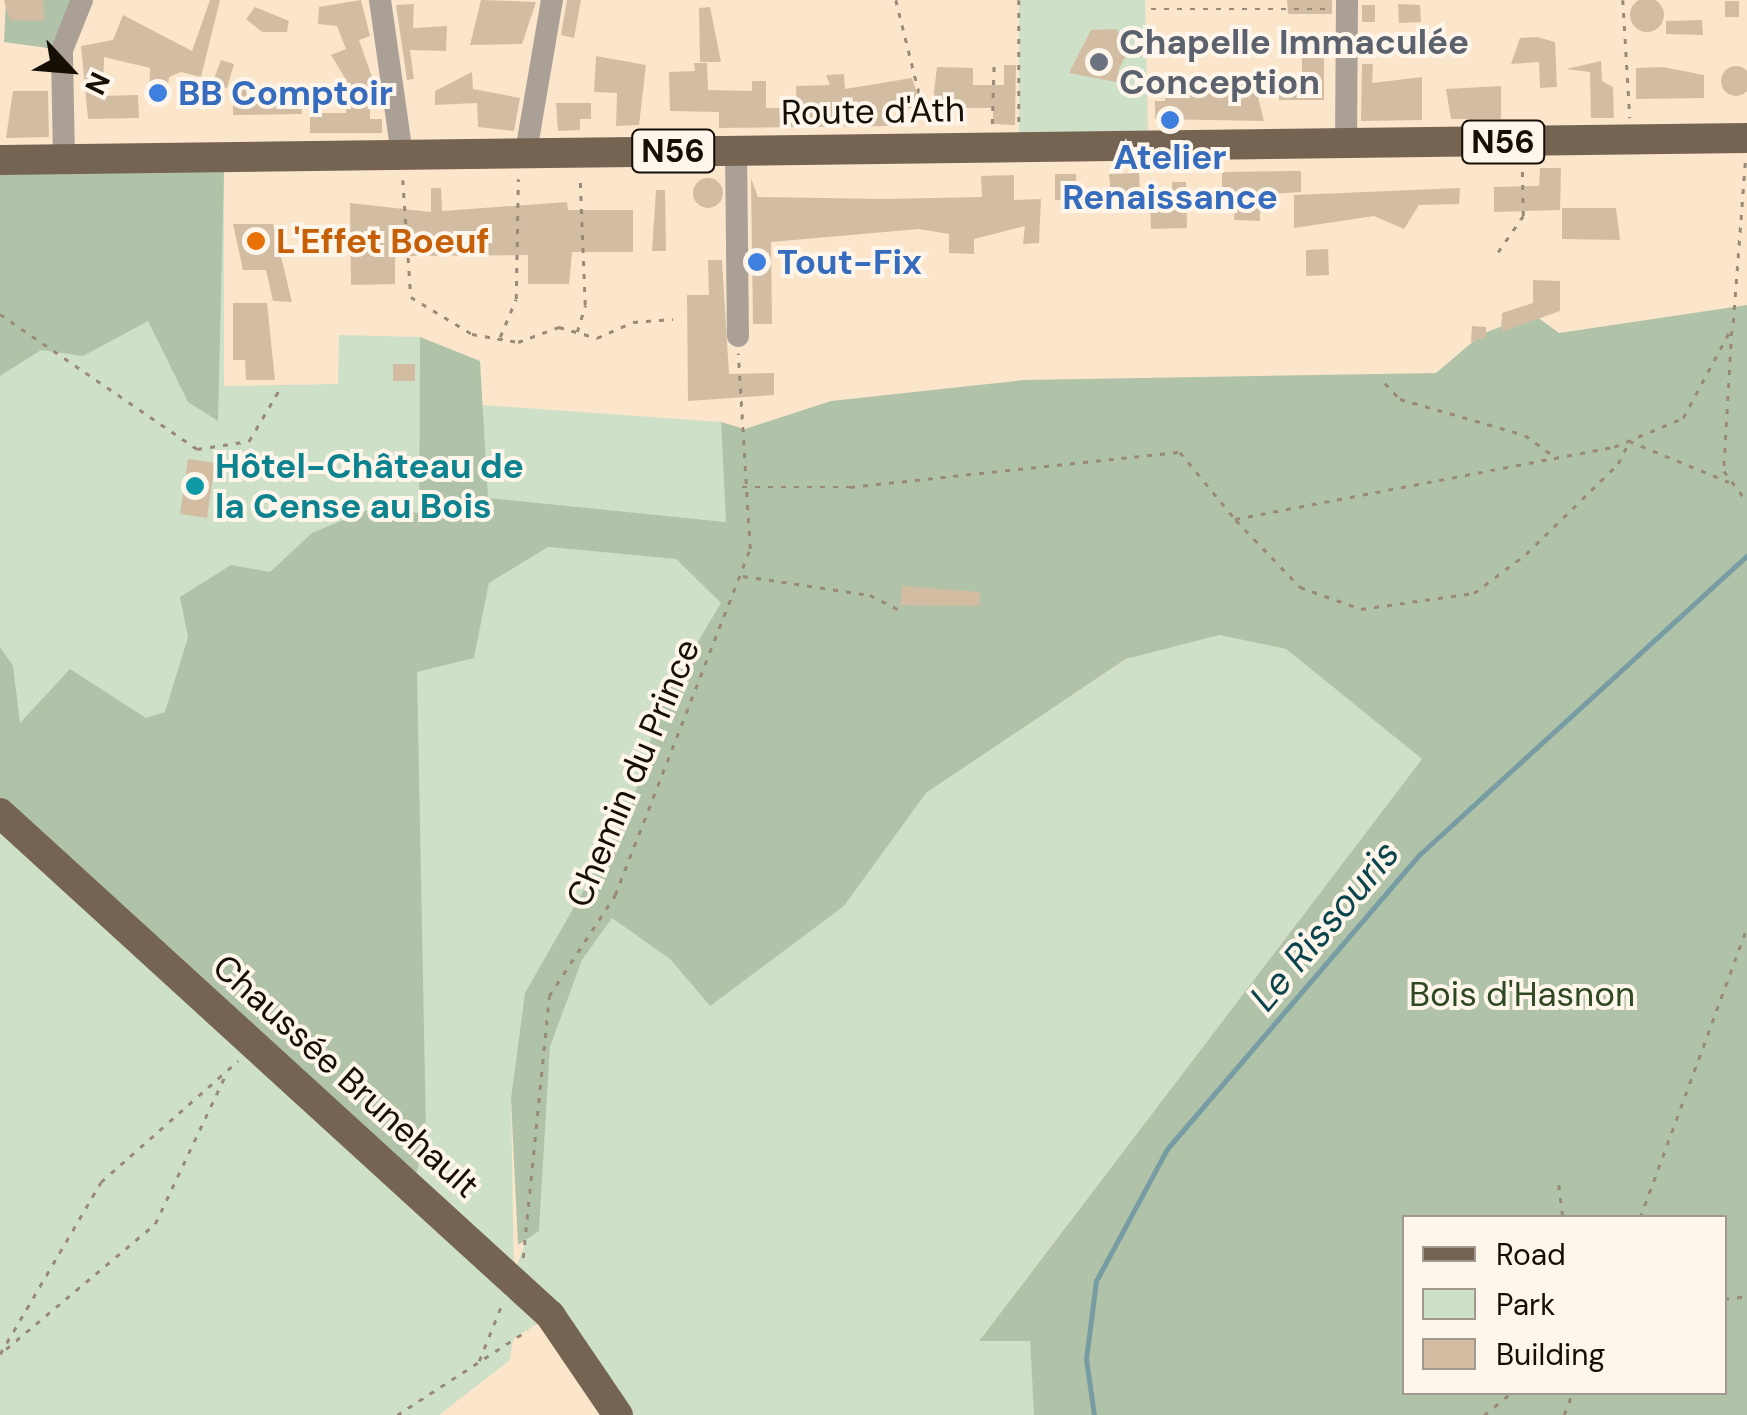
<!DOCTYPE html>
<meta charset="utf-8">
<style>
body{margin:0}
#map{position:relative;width:1747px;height:1415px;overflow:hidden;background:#fbe6cc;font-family:"DM Sans",sans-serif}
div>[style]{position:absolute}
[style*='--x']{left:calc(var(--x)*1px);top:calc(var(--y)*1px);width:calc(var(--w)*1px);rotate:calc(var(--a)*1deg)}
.green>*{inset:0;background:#cee0c7}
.forest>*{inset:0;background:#b0c3a8}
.stream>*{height:5px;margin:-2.5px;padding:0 2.5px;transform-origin:2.5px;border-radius:2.5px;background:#779ca3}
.building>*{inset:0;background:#d2bda3}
.round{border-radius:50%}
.path>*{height:2.5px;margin-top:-1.25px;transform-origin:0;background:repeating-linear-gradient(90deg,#998a78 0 5px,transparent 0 13px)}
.minor>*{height:22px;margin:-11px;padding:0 11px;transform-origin:11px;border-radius:11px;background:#aaa096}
.major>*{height:30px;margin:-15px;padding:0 15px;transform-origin:15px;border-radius:15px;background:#756451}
.dots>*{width:28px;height:28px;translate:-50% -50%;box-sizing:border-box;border:5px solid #fef5eb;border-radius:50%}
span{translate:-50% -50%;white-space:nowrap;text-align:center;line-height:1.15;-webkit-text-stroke:8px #fef5eb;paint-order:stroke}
.shield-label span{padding:2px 8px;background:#fef5eb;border:2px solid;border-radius:8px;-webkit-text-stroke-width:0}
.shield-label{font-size:32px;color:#160f06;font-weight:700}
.worship-label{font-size:35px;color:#5b616d;font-weight:700}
.left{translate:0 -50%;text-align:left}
.shop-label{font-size:35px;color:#366cbe;font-weight:700}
.street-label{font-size:35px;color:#160f06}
.food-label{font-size:35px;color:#c56008;font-weight:700}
.culture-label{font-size:35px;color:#0d838f;font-weight:700}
.park-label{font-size:35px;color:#2d4921}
.water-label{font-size:38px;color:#0a454e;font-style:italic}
.legend{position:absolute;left:1402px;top:1215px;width:325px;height:180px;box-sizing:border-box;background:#fef5eb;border:2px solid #a1998f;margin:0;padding:12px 18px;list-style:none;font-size:30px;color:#160f06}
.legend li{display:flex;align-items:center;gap:20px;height:50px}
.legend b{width:50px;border:2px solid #a1998f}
.north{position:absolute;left:20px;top:20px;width:100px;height:100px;-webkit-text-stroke:8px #fef5eb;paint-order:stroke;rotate:116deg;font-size:28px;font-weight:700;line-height:40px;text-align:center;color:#160f06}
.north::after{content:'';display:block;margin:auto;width:35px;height:45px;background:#160f06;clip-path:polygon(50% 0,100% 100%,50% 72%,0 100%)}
</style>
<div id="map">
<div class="green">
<div style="clip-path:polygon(1019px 0,1145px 0,1148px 132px,1019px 134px)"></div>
<div style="clip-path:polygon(224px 170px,224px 386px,338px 384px,339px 335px,420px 337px,419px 513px,474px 658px,489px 583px,548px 547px,676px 559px,722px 604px,662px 702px,630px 809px,511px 1099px,514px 1274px,528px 1235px,539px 1231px,550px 1047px,582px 960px,612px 917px,670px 959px,709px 1005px,844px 906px,926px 793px,1127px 659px,1178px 640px,1219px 635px,1286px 649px,1422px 759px,980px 1339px,1030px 1340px,1034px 1415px,618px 1415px,550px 1316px,513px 1339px,510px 1360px,439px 1415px,0 1415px,0 173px)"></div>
<div style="clip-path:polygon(482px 405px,721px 422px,727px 522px,487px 499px)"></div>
</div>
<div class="forest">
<div style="clip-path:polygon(6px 0,82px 0,62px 50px,4px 42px)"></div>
<div style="clip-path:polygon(224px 170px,218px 421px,188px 402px,148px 321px,83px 356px,41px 350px,0 376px,0 173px)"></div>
<div style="clip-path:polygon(evenodd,1747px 305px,1747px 1415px,1034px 1415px,1030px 1341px,979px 1341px,1422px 759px,1286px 649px,1219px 635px,1126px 659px,926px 793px,844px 906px,710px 1006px,670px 959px,612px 918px,582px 960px,550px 1047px,539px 1231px,518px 1245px,511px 1099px,525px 993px,630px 809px,662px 702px,721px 603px,676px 559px,548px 547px,489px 583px,474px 658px,417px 672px,426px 1133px,413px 1187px,0 813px,0 647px,13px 666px,20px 723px,70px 669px,146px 718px,165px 712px,188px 637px,180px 597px,231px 565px,270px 572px,312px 533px,375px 507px,419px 513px,420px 337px,480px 361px,488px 498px,726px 522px,721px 422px,745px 429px,831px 401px,1024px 380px,1436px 373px,1482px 334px,1533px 314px,1559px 333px,1747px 305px,1404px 1218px,1724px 1218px,1724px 1392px,1404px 1392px,1404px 1218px)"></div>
</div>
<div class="stream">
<div style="--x:1094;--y:1415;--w:57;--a:-98.1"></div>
<div style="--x:1086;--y:1359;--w:79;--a:-82.7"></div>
<div style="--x:1096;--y:1281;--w:150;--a:-61.7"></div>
<div style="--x:1167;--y:1149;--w:387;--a:-49.4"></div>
<div style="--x:1419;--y:855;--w:444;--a:-42.4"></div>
</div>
<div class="building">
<div class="round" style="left:1630px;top:-2px;width:34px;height:34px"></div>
<div style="clip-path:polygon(4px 0,43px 0,44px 21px,10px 20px)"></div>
<div style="clip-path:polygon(210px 0,220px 0,201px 77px,181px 72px,169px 77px,166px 104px,149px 102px,150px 68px,104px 57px,103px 96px,138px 95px,139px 118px,88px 119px,81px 46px,113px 40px,123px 15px,192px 51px)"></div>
<div style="clip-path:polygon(361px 0,370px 36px,359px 40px,378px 94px,370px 96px,370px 119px,382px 119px,382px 133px,310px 133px,310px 113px,346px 113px,348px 83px,331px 55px,346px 49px,337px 26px,318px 24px,319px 7px)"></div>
<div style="clip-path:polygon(481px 0,536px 2px,522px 44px,470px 45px)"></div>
<div style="clip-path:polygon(567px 0,581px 0,574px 38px,561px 35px)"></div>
<div style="clip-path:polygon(1287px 0,1332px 0,1332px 14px,1288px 14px)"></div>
<div style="clip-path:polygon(1725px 1px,1739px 1px,1739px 17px,1725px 17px)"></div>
<div style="clip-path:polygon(414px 4px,413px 28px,447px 26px,446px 51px,410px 50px,414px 79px,407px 80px,396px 5px)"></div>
<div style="clip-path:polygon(1398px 4px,1420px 5px,1421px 22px,1399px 23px)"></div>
<div style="clip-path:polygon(1362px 5px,1375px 5px,1375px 22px,1362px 22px)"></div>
<div style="clip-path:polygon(255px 7px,289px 21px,287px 32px,262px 32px,246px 19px)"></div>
<div style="clip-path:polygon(710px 7px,721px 62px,700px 62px,699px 8px)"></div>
<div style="clip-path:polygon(1702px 20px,1703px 35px,1666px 34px,1666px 21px)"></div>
<div style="clip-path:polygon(1116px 29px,1129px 49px,1118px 71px,1127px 84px,1069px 73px,1091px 30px)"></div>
<div style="clip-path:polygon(1537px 37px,1555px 42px,1557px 87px,1540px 88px,1539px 62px,1511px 64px,1520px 38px)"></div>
<div style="clip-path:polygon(1302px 47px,1324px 47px,1324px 100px,1279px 100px,1279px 77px,1302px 77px)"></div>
<div style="clip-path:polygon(596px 56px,646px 65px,639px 125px,616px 126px,617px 93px,594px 92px)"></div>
<div style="clip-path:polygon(221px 60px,234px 64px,227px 88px,212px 84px)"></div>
<div style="clip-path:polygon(1601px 61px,1602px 81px,1613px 87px,1614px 118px,1591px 118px,1590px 72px,1566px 69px)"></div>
<div style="clip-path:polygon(694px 63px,707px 63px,708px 90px,752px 91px,752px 81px,766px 81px,766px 108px,797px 108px,796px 86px,830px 85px,826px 75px,844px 74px,845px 89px,912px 78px,922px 108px,890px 108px,890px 126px,719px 128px,719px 112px,670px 111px,669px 72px,695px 71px)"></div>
<div style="clip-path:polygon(1362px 64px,1373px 64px,1372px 83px,1422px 77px,1422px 120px,1361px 121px)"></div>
<div style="clip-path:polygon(1004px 65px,1016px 65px,1015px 125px,993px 124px,993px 108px,932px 108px,937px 67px,973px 68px,973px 85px,1004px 85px)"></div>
<div class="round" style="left:1721px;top:66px;width:30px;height:30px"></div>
<div style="clip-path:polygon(1663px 67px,1704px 75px,1704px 98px,1636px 99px,1636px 68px)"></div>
<div style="clip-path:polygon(472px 72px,473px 89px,520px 98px,514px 131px,478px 127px,477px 103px,435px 105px,435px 91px)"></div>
<div style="clip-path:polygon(1186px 78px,1255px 85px,1264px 121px,1155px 119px,1155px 101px,1165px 101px,1165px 90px,1186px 90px)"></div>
<div style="clip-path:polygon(286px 85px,300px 90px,302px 114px,233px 115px,233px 90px)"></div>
<div style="clip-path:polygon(1501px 86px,1501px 119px,1451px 119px,1446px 89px)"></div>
<div style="clip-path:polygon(13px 91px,48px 91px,49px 137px,6px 138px)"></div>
<div style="clip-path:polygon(556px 103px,591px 103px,591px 119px,580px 119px,580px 130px,558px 131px)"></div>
<div style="clip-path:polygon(1540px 168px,1561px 168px,1560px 210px,1494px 212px,1494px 187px,1539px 186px)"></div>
<div style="clip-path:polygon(1290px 171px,1301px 171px,1301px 192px,1260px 195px,1260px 221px,1234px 220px,1235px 207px,1222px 207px,1222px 172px)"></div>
<div style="clip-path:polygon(1139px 173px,1140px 196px,1111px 196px,1109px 174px)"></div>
<div style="clip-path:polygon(1055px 174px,1076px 174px,1076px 200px,1055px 200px)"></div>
<div style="clip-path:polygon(1014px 175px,1014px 200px,1041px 199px,1039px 243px,1023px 244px,1025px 226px,974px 239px,974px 254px,949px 253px,949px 234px,919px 229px,771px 242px,772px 324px,753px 324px,751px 178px,758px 197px,885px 199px,982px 197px,981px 176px)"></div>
<div class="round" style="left:693px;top:178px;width:30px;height:30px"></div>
<div style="clip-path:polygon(1172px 182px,1186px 182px,1187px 228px,1151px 229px,1150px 200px,1173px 200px)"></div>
<div style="clip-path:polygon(431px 188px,441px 188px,442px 211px,567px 202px,568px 210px,633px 210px,633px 252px,572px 252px,569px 284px,528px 284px,528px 255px,395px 256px,395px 284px,351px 285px,350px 203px,431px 212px)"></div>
<div style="clip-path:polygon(1460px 188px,1459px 204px,1419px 205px,1404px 229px,1374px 216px,1294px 228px,1294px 195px)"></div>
<div style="clip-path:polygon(656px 190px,665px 190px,666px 251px,652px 251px)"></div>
<div style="clip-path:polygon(1562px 208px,1616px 208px,1620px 240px,1562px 239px)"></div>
<div style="clip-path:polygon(233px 224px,273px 224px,292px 302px,273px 301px,266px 270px,243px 270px)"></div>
<div style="clip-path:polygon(1328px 249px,1329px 275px,1306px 276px,1306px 250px)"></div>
<div style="clip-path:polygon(708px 260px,722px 260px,729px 374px,774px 373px,774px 395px,688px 401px,687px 295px,709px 295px)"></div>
<div style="clip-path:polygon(1533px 280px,1560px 281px,1560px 311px,1501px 332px,1502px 313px,1533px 303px)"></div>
<div style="clip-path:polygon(233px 303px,267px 303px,275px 380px,246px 380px,245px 360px,233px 360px)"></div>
<div style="clip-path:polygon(1472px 326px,1486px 327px,1486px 337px,1471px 342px)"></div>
<div style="clip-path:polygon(393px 364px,415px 364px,415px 381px,393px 381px)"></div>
<div style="clip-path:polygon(188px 459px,215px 463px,207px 518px,180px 514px)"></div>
<div style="clip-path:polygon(902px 586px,980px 592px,979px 606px,900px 605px)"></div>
</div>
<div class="path">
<div style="--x:896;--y:0;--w:128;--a:76"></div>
<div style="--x:1019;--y:0;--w:123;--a:90"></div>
<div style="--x:1623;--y:0;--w:118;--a:86.6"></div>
<div style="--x:1151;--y:9;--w:175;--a:0"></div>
<div style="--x:992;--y:124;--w:63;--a:-88.2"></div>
<div style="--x:403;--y:180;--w:117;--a:86.1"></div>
<div style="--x:411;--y:297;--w:71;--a:31.2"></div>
<div style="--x:472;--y:334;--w:47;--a:9.9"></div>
<div style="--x:518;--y:342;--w:44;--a:-20.1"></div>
<div style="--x:559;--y:327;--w:40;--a:16"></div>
<div style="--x:597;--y:338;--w:39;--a:-24"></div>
<div style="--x:633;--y:322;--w:40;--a:-4.3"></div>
<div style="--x:1498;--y:252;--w:44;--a:-55.2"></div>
<div style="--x:1523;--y:216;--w:50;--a:-91.1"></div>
<div style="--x:0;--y:314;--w:239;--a:34.4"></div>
<div style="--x:197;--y:449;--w:53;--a:-8.7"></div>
<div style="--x:249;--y:441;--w:65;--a:-59.5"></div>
<div style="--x:1733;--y:323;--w:161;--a:-85.7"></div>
<div style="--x:1732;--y:331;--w:140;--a:93.3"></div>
<div style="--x:1724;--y:471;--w:38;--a:53"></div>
<div style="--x:577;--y:332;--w:28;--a:-73"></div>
<div style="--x:585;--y:305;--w:127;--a:-92.3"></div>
<div style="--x:500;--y:337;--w:41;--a:-67.2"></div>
<div style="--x:516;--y:299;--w:120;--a:-89"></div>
<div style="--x:1385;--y:383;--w:22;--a:47"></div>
<div style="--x:1400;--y:399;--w:130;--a:16.1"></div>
<div style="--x:1525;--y:435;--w:37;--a:36"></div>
<div style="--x:742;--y:487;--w:108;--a:0"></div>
<div style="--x:850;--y:487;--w:332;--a:-6.1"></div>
<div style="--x:1180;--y:452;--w:87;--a:50.6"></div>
<div style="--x:1235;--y:519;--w:386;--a:-10.8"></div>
<div style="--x:1614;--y:447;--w:75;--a:-22.8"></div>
<div style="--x:1683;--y:418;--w:103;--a:-61.7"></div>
<div style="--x:1236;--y:520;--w:93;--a:46.3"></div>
<div style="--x:1300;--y:587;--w:65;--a:19.8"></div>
<div style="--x:1361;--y:609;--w:114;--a:-8.1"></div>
<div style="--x:1474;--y:593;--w:65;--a:-36.9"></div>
<div style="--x:1526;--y:554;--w:129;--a:-44.4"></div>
<div style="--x:1618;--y:464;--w:25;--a:-64"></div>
<div style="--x:1629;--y:441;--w:108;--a:22.3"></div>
<div style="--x:743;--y:576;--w:128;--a:8.5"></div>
<div style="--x:870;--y:595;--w:39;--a:27"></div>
<div style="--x:1559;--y:1185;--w:33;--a:83"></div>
<div style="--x:1640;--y:1218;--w:310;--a:-69.8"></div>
<div style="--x:523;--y:1258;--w:263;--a:-84.3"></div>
<div style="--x:549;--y:996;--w:121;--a:-56.8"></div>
<div style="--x:615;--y:895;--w:371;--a:-68.7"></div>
<div style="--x:750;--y:549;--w:196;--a:-93.5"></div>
<div style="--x:1724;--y:1299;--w:23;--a:-7"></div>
<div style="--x:6;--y:1349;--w:194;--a:-40"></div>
<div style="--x:155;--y:1224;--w:166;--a:-64.7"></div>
<div style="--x:0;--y:1354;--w:199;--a:-59.6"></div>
<div style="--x:101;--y:1182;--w:183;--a:-41.5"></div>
<div style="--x:479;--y:1361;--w:64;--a:-67.9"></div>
<div style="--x:397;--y:1415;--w:156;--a:-33"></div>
<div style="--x:1484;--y:1415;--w:36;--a:-39"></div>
<div style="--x:1564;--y:1415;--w:25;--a:-69"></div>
</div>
<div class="minor">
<div style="--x:380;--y:0;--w:156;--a:81.9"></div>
<div style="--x:1346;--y:144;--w:144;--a:-89.6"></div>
<div style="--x:736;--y:150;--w:186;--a:89.4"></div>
<div style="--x:526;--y:152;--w:154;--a:-80.3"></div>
<div style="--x:64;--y:159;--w:109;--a:-91.1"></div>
<div style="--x:62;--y:50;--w:54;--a:-68.2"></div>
</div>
<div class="major">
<div style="--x:0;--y:160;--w:1747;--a:-0.72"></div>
<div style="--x:0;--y:813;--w:745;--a:42.39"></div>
<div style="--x:550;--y:1315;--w:121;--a:55.8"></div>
</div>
<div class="dots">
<div style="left:1099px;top:62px;background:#6b7280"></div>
<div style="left:158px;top:93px;background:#3f7fe0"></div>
<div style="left:1170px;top:120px;background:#3f7fe0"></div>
<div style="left:256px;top:241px;background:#e8710a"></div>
<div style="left:757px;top:262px;background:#3f7fe0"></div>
<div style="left:195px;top:486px;background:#0f9aa8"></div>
</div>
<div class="shield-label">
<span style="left:1503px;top:142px">N56</span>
<span style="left:673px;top:151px">N56</span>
</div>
<div class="worship-label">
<span class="left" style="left:1119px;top:62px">Chapelle Immaculée<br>Conception</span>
</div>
<div class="shop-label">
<span class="left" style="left:178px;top:93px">BB Comptoir</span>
<span style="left:1170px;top:177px">Atelier<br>Renaissance</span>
<span class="left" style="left:777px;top:262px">Tout-Fix</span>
</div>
<div class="street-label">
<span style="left:873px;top:111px;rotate:-1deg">Route d'Ath</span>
<span style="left:633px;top:773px;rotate:-67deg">Chemin du Prince</span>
<span style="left:346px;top:1076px;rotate:42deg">Chaussée Brunehault</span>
</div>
<div class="food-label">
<span class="left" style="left:276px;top:241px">L'Effet Boeuf</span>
</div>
<div class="culture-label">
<span class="left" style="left:215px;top:486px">Hôtel-Château de<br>la Cense au Bois</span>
</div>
<div class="park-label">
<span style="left:1522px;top:994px">Bois d'Hasnon</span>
</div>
<div class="water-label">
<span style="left:1325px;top:926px;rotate:-50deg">Le Rissouris</span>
</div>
<ul class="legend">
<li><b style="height:12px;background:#756451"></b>Road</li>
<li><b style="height:28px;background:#cee0c7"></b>Park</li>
<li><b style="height:28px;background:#d2bda3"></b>Building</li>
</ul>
<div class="north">N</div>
</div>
